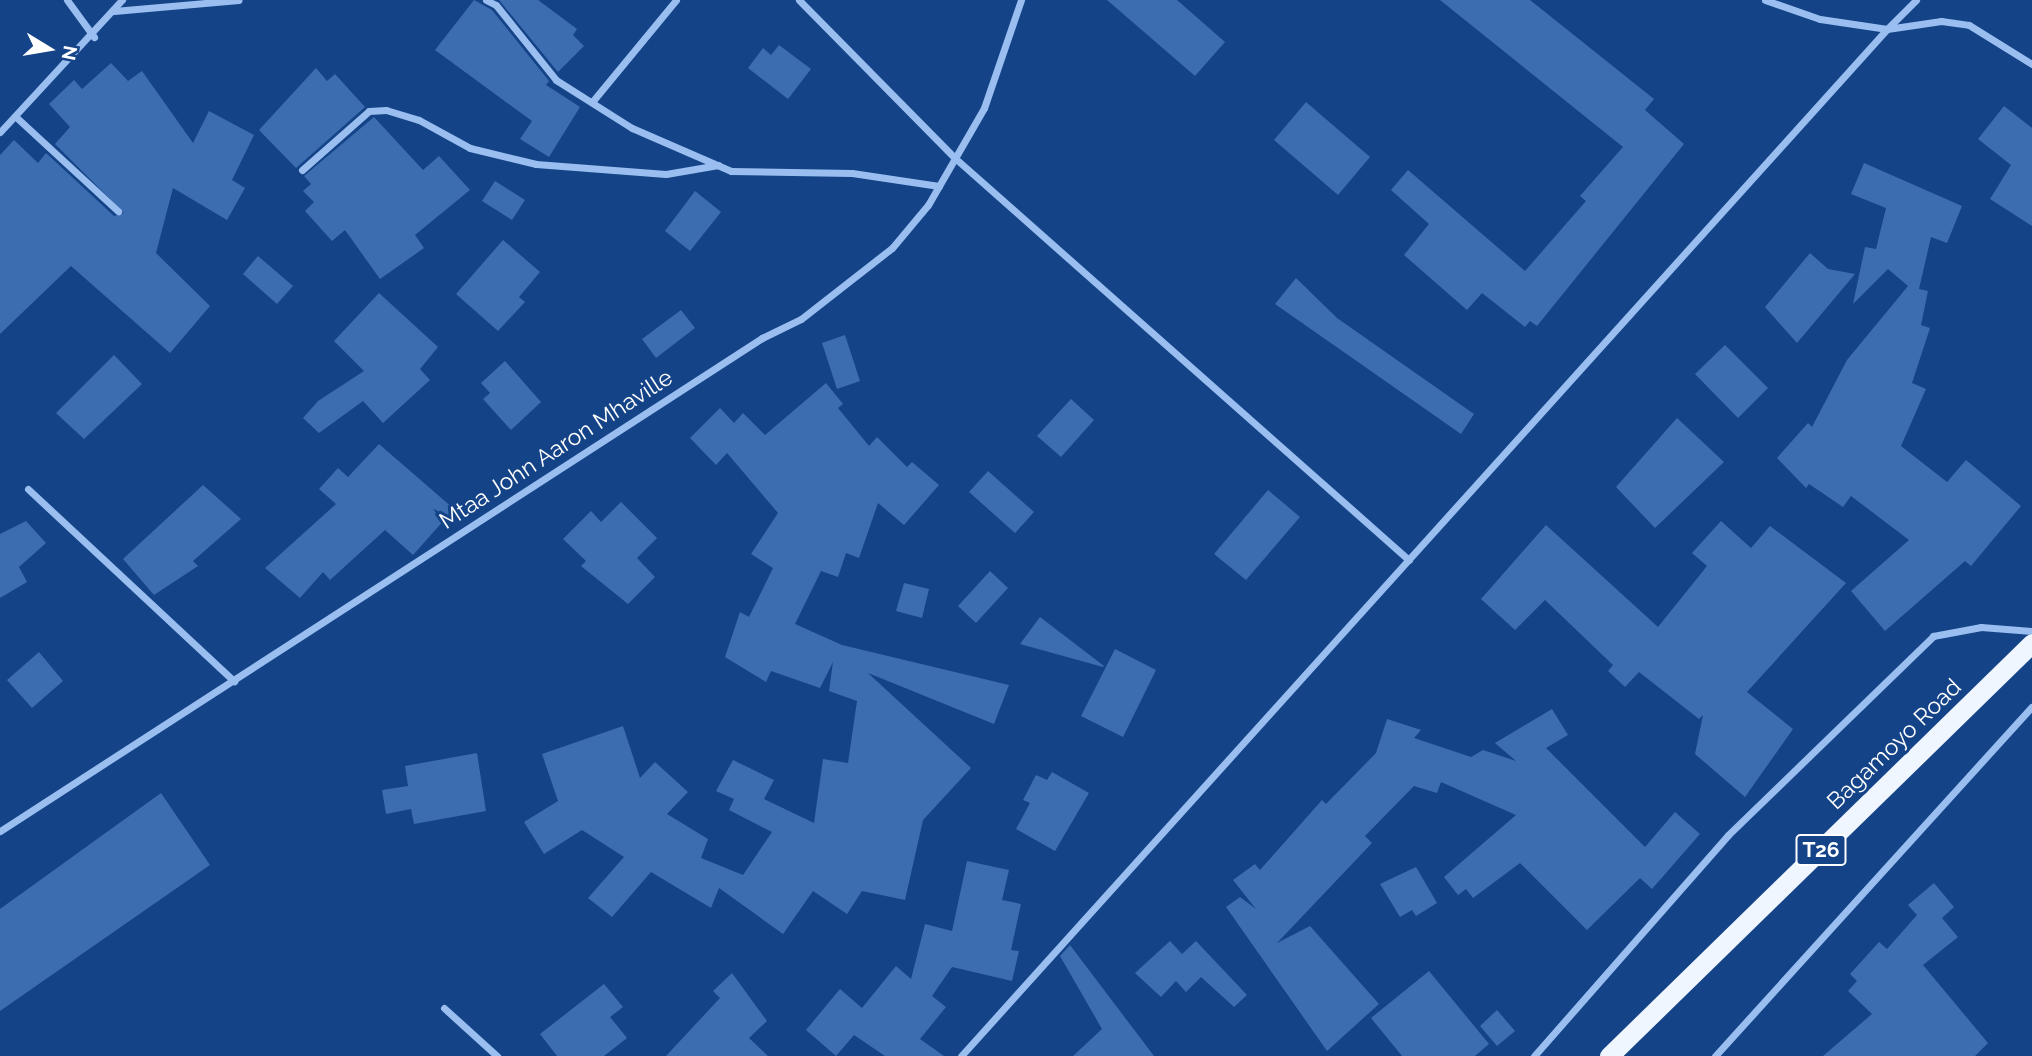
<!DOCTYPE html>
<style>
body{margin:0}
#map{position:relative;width:2032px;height:1056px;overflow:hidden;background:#144387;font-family:Raleway,sans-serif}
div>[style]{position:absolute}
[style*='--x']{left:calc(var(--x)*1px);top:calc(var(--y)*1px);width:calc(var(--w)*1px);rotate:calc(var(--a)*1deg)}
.building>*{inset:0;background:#3d6db1}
.minor>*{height:7px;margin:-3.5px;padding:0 3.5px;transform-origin:3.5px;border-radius:3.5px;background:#99beef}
.trunk>*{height:19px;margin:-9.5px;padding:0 9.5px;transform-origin:9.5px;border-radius:9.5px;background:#f0f6ff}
span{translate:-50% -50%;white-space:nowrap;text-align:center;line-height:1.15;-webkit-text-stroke:6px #144387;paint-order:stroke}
.shield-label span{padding:2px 5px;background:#144387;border:2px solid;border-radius:5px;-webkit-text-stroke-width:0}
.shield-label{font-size:21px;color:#fff;font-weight:700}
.street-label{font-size:23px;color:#fff}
.north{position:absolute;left:14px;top:14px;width:70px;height:70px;-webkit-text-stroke:5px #144387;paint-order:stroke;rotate:101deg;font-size:19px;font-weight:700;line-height:28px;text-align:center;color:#fff}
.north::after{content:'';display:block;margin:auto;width:24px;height:32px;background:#fff;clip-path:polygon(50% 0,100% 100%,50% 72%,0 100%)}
</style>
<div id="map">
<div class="building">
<div style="clip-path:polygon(474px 0,492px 10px,549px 81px,546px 85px,580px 107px,549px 157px,520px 139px,532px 121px,435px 50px)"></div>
<div style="clip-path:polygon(499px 0,538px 0,577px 29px,573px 35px,584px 46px,558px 72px)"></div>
<div style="clip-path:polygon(1107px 0,1177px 0,1225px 42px,1195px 76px)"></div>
<div style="clip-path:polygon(1440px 0,1530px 0,1654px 99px,1645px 110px,1684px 144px,1537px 326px,1530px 321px,1525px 327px,1482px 293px,1467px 310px,1404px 255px,1429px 224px,1391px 190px,1408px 170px,1525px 271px,1586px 201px,1580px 196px,1623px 147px)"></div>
<div style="clip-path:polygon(779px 45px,811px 69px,788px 99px,748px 68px,763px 48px,771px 55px)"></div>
<div style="clip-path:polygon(111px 63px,128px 81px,142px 71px,193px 143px,209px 111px,254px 135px,232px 180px,245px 188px,227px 220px,173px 188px,156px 253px,210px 306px,170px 353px,71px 266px,0 334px,0 155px,14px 140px,38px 163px,46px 153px,114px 216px,124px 213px,55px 144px,70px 127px,49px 104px,74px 80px,82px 89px)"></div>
<div style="clip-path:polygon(316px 68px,327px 81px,335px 74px,365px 107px,296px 168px,259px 130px)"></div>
<div style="clip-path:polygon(1306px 102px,1370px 157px,1338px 195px,1274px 140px)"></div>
<div style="clip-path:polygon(2004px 106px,2032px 128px,2032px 226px,1990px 199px,2011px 165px,1978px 139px)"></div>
<div style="clip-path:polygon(374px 117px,423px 170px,439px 156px,470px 190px,415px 235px,424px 248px,380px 279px,345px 230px,332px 241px,305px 211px,314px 202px,303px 191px,311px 184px,304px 176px)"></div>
<div style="clip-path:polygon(1864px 163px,1962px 206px,1947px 243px,1931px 237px,1919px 289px,1928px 291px,1921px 325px,1930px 328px,1912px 383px,1926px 389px,1901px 446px,1947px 482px,1966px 460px,2021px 506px,1971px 566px,1965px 561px,1885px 631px,1851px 591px,1909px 540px,1851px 496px,1843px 507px,1809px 484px,1806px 488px,1777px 458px,1808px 423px,1812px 427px,1847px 360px,1908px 286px,1888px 269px,1853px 304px,1865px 247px,1876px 249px,1886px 208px,1851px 194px)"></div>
<div style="clip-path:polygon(495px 181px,525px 200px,512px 220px,482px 201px)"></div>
<div style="clip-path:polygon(695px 191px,721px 212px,690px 251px,665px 231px)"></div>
<div style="clip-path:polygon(503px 240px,540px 272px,519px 297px,525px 302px,498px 331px,456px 294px)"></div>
<div style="clip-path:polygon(1810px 253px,1828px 269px,1855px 274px,1797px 343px,1765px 307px)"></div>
<div style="clip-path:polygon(258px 256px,293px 286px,277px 304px,243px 274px)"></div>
<div style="clip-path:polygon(1296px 278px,1337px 318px,1474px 414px,1461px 434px,1275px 304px)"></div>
<div style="clip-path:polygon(379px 293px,438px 347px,420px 369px,430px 380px,383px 423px,363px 401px,319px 433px,303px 418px,318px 401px,364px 371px,334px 341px)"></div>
<div style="clip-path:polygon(681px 310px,695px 328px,656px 358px,642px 339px)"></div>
<div style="clip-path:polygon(845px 335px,860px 381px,837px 389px,822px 343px)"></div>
<div style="clip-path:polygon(1725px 345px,1768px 388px,1738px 418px,1695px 374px)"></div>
<div style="clip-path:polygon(114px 355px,142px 384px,84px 439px,56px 413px)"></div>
<div style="clip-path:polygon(505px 361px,541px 402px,511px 430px,483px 399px,490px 393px,481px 383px)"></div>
<div style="clip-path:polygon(826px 383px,843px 404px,838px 408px,869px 446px,877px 437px,907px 467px,912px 462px,939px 485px,904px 525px,878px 503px,859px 558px,846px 553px,838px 577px,821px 571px,795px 624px,842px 645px,1009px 685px,994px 724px,868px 673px,971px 768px,923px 820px,905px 900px,862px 891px,847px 914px,813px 891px,783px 934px,719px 888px,711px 908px,651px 872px,612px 917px,588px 898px,624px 857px,582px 830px,544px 854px,524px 822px,558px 801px,542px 754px,623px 726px,640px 778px,655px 762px,688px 792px,667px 814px,708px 839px,701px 858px,743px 875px,772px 832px,729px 810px,734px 799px,716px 791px,733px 760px,774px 780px,764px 799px,814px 823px,823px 759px,848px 763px,857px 701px,829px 691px,833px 662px,820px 688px,771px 671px,766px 682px,725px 657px,740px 612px,749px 617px,773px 568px,751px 554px,778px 513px,727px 453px,716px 465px,690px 438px,720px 408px,734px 423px,743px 413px,765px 435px)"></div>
<div style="clip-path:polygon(1071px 399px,1094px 420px,1061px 457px,1037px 436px)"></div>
<div style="clip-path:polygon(1677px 418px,1724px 462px,1655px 528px,1616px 487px)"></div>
<div style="clip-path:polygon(379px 444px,454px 509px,413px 555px,385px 530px,330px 580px,323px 572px,300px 598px,265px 568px,336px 504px,319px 489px,338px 468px,348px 477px)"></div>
<div style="clip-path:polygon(988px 471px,1034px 512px,1015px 533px,969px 492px)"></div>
<div style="clip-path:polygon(203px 485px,241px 519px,193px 561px,198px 566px,154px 595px,123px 559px)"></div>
<div style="clip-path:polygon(1268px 490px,1300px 517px,1246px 580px,1214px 554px)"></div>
<div style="clip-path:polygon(621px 502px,657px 538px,637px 558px,655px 577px,628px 604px,581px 566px,586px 561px,563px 539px,591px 511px,601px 522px)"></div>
<div style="clip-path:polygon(26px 521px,46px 543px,19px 567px,27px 582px,0 598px,0 534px)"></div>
<div style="clip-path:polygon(1721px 521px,1751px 548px,1770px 526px,1846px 583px,1747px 692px,1793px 729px,1745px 797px,1695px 754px,1703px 715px,1699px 719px,1639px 672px,1625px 687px,1608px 671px,1613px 665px,1545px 600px,1515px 630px,1481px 599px,1546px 525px,1658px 627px,1707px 566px,1692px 553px)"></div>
<div style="clip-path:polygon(990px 571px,1008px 588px,976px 623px,958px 606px)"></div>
<div style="clip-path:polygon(904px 583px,929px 589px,922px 618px,896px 611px)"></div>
<div style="clip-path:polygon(1040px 617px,1104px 666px,1103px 667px,1020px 644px)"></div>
<div style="clip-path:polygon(1115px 649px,1156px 670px,1123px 737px,1081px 716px)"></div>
<div style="clip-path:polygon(39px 652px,63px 681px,32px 708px,7px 680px)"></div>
<div style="clip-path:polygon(1552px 709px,1568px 735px,1546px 748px,1645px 847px,1675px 812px,1700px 834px,1652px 889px,1640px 878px,1587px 930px,1520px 863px,1473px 898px,1466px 889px,1458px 895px,1444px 877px,1516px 815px,1441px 782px,1437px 793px,1414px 786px,1365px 836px,1372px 843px,1277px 943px,1310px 926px,1379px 1004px,1327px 1051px,1226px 907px,1240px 897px,1256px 909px,1233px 880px,1255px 864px,1260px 870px,1322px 800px,1326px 804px,1376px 753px,1387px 719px,1421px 730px,1414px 738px,1471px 757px,1483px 750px,1516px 761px,1495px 743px)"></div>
<div style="clip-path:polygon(477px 753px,486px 811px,414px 824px,411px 809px,386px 814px,382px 790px,408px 786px,405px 766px)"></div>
<div style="clip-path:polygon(1052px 772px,1089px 793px,1055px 851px,1016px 829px,1030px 803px,1023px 800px,1036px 775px,1047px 780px)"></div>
<div style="clip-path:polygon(161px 793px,210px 865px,0 1011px,0 909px)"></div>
<div style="clip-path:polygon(967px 861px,1009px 870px,1002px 900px,1021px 904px,1011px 950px,1019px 951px,1012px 981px,952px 967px,932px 996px,946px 1007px,920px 1039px,944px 1056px,885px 1056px,854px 1035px,836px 1056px,806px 1030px,840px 989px,862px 1008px,896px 966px,911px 979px,925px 924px,952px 931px)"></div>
<div style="clip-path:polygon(1416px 867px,1437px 903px,1416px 916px,1412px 910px,1400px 917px,1380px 884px)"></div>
<div style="clip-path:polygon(1934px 883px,1954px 907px,1942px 918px,1958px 937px,1923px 965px,1988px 1043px,1975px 1056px,1823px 1056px,1872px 1014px,1848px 991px,1857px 981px,1850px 974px,1879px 942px,1887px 949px,1917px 915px,1908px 905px)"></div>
<div style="clip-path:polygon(1170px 941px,1182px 954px,1196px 941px,1247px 995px,1234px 1007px,1201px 977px,1186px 992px,1176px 981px,1161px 997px,1135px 973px)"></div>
<div style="clip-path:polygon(1070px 945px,1154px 1056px,1073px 1056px,1102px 1029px,1060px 956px)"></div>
<div style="clip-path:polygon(1429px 971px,1489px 1044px,1475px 1056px,1402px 1056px,1371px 1018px)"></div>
<div style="clip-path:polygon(732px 973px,767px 1021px,749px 1038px,768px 1056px,666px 1056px,720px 998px,713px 991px)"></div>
<div style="clip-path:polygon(604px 984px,623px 1007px,610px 1017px,627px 1038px,604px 1056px,557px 1056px,540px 1034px)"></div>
<div style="clip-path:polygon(1497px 1010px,1515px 1031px,1497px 1046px,1480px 1026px)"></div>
</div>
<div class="minor">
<div style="--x:67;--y:0;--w:46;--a:53.9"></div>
<div style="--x:486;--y:0;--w:11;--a:27"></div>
<div style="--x:496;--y:5;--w:96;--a:51.3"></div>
<div style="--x:556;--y:80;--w:90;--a:32.3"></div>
<div style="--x:632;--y:128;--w:108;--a:23.5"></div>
<div style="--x:731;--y:171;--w:121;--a:0.9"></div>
<div style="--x:852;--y:173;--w:88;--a:8.5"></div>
<div style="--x:799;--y:0;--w:223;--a:45.4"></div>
<div style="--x:956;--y:159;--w:605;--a:41.52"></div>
<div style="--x:1765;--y:0;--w:58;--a:19.1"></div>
<div style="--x:1820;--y:19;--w:68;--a:8.5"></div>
<div style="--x:1887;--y:29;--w:41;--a:-45"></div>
<div style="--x:114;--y:11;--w:125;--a:-5"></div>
<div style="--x:592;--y:102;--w:132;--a:-50.5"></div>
<div style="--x:16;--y:117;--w:139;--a:42.7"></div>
<div style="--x:0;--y:132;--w:180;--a:-47.3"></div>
<div style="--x:302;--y:170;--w:89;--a:-41.4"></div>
<div style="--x:369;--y:111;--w:17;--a:-3"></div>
<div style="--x:386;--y:110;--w:34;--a:17"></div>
<div style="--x:419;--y:120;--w:58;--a:28.8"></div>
<div style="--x:470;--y:148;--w:68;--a:13.6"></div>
<div style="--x:536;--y:164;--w:130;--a:4.4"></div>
<div style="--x:666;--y:174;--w:53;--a:-9.8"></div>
<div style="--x:28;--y:489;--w:282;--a:43"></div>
<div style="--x:0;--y:831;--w:908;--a:-32.9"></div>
<div style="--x:762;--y:338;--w:43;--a:-26"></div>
<div style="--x:801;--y:319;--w:115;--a:-38"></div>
<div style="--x:892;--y:248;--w:56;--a:-50.1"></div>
<div style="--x:928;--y:205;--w:112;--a:-60"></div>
<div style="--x:984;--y:108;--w:114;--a:-71.1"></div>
<div style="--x:444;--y:1008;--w:72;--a:42.2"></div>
<div style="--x:961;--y:1056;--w:1383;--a:-47.96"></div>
<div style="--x:1887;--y:29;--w:55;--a:-8.4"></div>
<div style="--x:1941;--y:21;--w:28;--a:8"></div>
<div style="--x:1969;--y:25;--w:74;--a:31.8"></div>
<div style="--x:1534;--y:1056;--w:294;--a:-48.7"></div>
<div style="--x:1728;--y:835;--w:286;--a:-44.1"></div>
<div style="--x:1933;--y:636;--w:49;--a:-10.6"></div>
<div style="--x:1981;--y:627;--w:51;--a:4.5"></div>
<div style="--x:1715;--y:1056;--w:471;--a:-47.8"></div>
</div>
<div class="trunk">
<div style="--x:1609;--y:1056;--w:591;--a:-44.31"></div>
</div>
<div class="shield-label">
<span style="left:1821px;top:850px">T26</span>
</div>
<div class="street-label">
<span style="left:556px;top:449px;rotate:-33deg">Mtaa John Aaron Mhaville</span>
<span style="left:1894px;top:744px;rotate:-44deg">Bagamoyo Road</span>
</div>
<div class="north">N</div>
</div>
